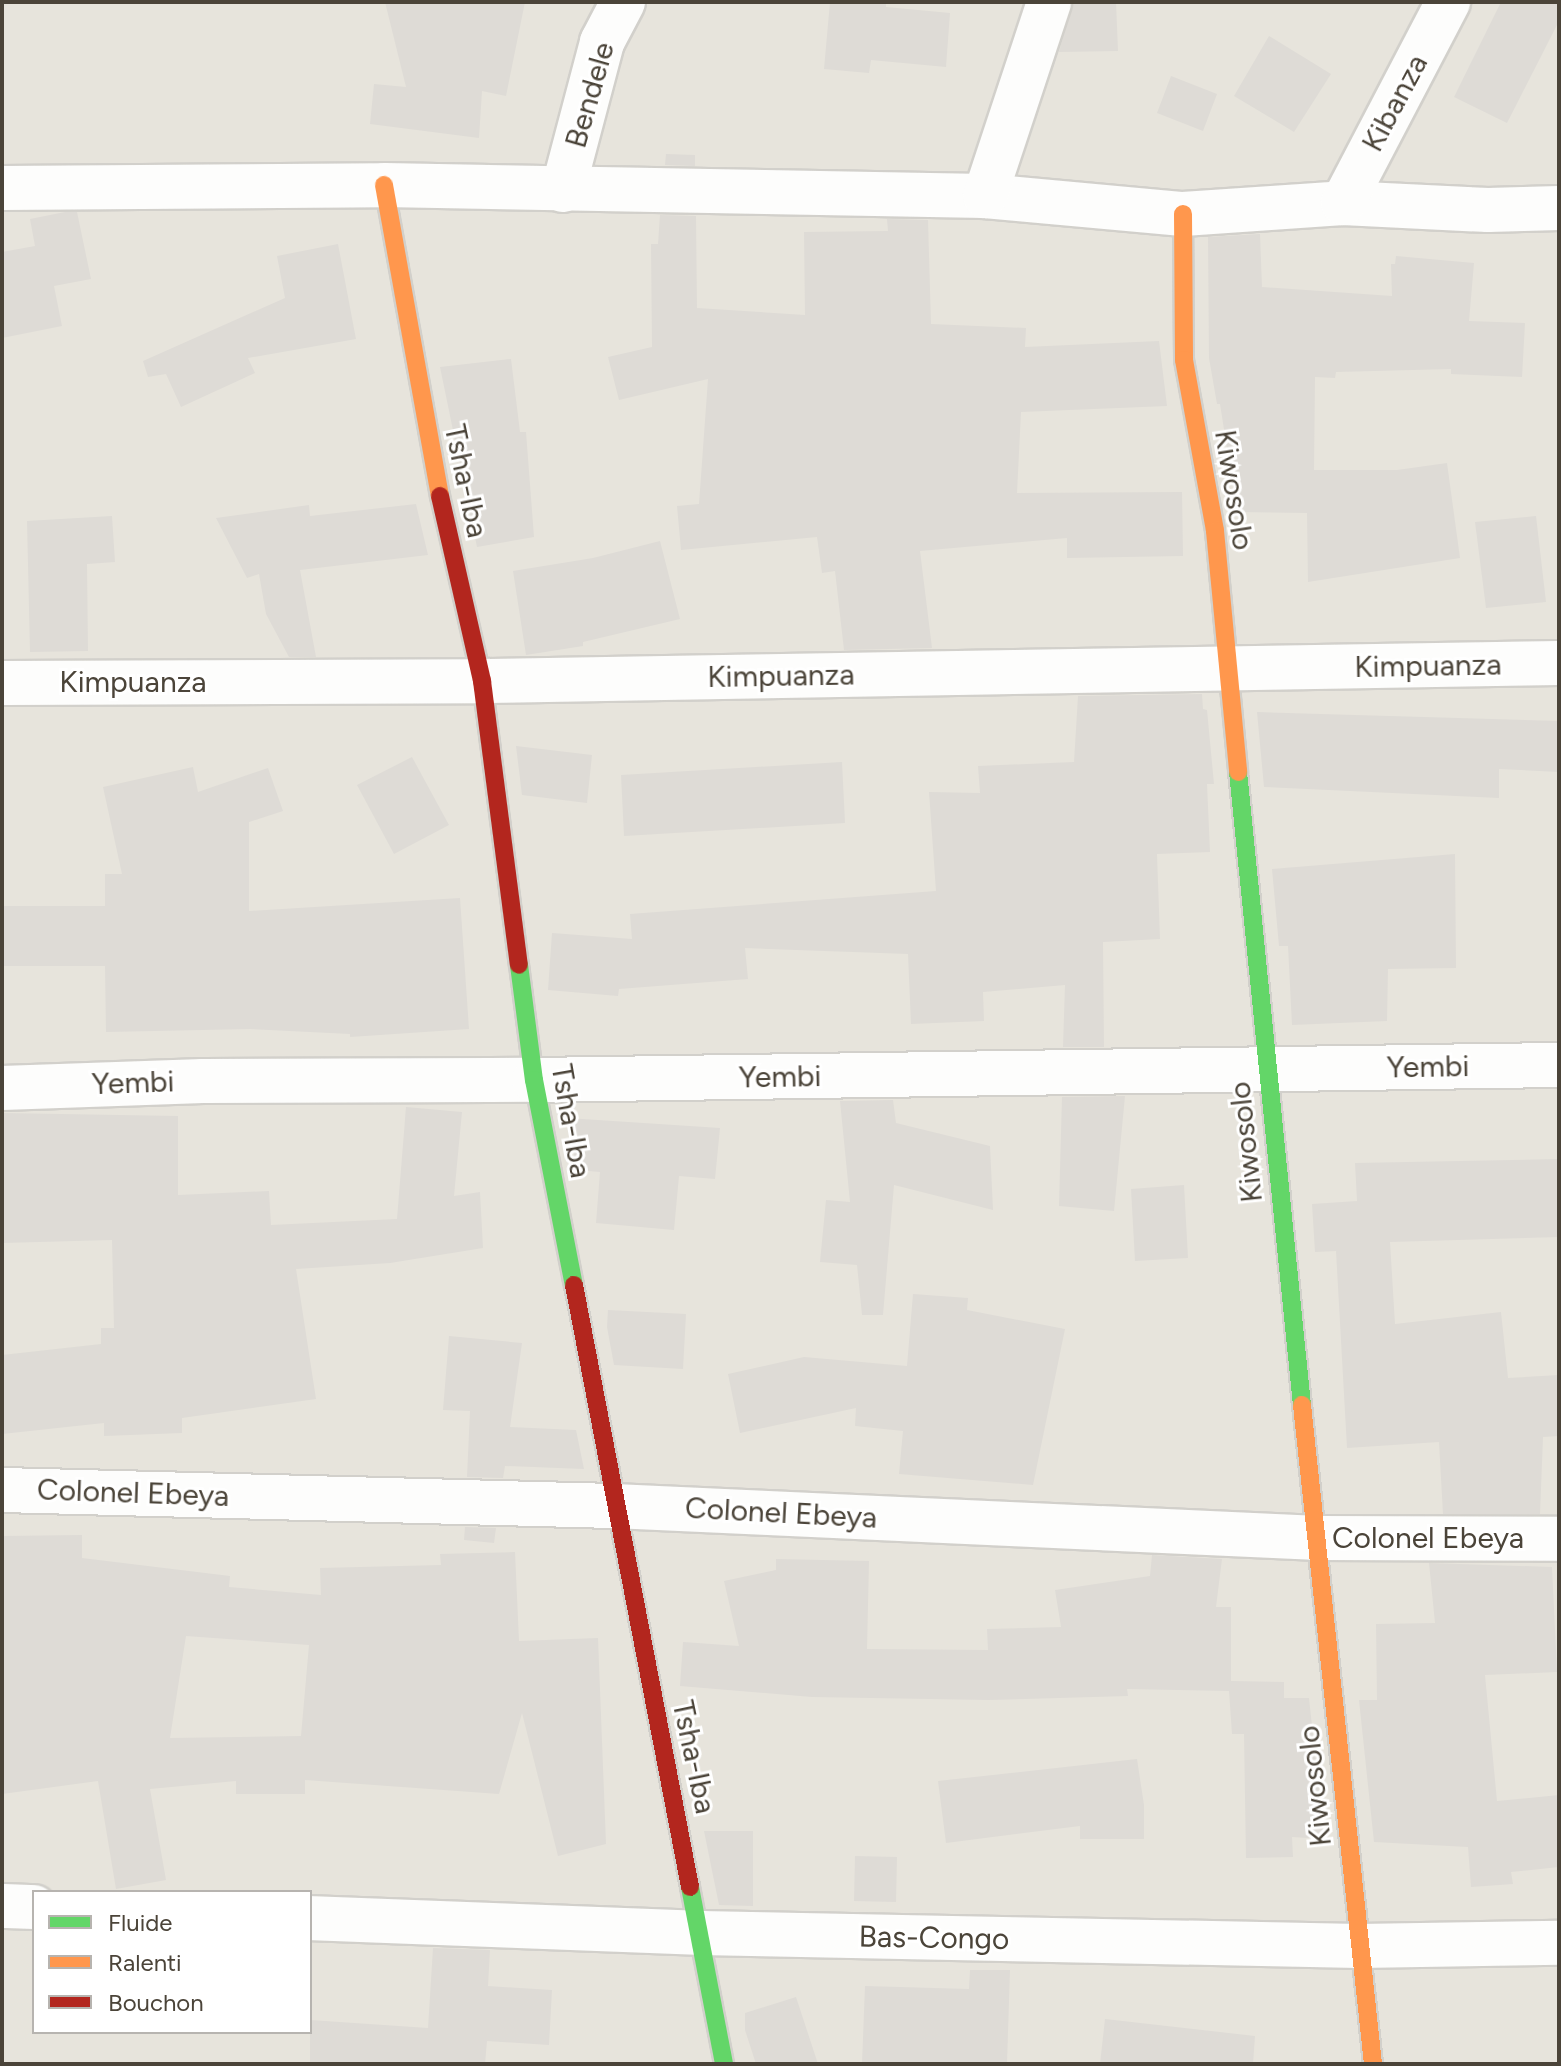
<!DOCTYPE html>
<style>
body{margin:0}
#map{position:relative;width:1561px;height:2066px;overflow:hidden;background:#f4f2ee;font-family:Figtree,sans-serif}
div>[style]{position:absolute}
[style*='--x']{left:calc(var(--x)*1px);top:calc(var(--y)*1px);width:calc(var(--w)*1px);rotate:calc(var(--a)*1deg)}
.residential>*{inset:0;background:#e7e4dc}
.building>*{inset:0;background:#dedbd6}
.roads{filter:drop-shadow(2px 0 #d2d0cb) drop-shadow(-2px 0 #d2d0cb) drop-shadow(0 2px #d2d0cb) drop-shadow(0 -2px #d2d0cb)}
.street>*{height:44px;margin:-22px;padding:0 22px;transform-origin:22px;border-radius:22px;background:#fdfdfc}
.fast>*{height:18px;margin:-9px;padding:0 9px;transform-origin:9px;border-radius:9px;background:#63d668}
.slow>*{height:18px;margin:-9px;padding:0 9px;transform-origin:9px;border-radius:9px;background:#ff974d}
.jam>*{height:18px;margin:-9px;padding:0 9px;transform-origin:9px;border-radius:9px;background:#b3261e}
span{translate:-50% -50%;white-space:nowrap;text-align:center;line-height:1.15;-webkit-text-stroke:6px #fff;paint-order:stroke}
.street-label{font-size:30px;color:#4b4439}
.frame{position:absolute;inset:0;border:4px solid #4b4439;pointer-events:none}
.legend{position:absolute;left:32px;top:1890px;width:280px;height:144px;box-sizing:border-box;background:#fff;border:2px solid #b7b4b0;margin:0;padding:10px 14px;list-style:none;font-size:24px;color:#4b4439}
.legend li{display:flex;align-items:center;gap:16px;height:40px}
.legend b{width:40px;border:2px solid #b7b4b0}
</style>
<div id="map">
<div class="residential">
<div style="clip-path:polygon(evenodd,2px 2px,1559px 2px,1559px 2064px,2px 2064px,2px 2px,34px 1892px,310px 1892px,310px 2032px,34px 2032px,34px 1892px)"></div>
</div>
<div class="building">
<div style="clip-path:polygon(385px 2px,525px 2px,506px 96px,482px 91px,479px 138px,370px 124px,374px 84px,406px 87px)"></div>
<div style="clip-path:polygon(830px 2px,886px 2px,886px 7px,950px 13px,946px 67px,871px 60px,869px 73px,824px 69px)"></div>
<div style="clip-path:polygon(1073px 2px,1116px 2px,1118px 51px,1059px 52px)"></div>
<div style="clip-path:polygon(1501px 2px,1559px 2px,1559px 21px,1507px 123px,1454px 97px)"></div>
<div style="clip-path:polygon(1269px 36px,1331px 74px,1294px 132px,1234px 96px)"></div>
<div style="clip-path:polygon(1171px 76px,1217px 94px,1203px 131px,1157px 113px)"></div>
<div style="clip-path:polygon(666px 154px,695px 155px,695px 166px,665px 165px)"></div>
<div style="clip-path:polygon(65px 212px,77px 212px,91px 279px,54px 286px,62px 326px,2px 338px,2px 252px,35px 246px,30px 219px)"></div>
<div style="clip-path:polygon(660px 215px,696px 216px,697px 308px,805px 315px,804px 232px,888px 231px,887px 219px,928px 220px,931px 324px,1026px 328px,1025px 347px,1159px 341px,1167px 406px,1021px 412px,1017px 493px,1182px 492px,1183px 556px,1067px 558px,1067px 538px,920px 551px,932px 648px,844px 650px,835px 571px,822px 573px,817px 537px,681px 550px,677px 506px,699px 504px,708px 379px,619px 400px,608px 357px,652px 347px,651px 244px,658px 244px)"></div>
<div style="clip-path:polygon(1260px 234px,1262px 287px,1392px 296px,1391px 264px,1395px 264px,1396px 256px,1474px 263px,1469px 321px,1525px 323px,1522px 377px,1451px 374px,1451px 369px,1336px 372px,1335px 378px,1315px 377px,1314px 470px,1397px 470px,1447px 463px,1460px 558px,1308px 582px,1307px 513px,1237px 512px,1220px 404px,1217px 404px,1209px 358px,1208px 237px)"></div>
<div style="clip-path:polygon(338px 244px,356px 339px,248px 358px,255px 373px,181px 407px,166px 374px,148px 377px,143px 361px,285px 298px,277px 256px)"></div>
<div style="clip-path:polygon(511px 359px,520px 432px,526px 432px,534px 537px,477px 547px,440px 367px)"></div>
<div style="clip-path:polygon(416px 504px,428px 555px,300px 570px,316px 657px,289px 657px,266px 614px,259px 574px,247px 578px,216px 518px,309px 505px,310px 516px)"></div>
<div style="clip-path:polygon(112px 516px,115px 562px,87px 564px,88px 651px,30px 652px,27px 521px)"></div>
<div style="clip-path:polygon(1536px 516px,1546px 602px,1486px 608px,1475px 522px)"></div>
<div style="clip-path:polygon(660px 541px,680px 619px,583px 642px,583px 646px,526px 655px,513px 571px,593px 558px)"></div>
<div style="clip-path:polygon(1202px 694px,1203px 709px,1207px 710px,1214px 784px,1207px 784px,1210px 852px,1157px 854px,1160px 939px,1103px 942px,1104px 1047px,1063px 1047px,1065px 985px,983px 992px,984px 1021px,911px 1024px,908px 954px,745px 948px,748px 979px,619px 989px,618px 996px,548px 990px,552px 933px,632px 939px,630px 914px,936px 891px,929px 792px,980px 793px,978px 766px,1074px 762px,1078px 696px)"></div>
<div style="clip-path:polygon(1257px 712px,1559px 721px,1559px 772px,1499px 769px,1499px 798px,1264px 787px)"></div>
<div style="clip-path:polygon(516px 746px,592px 755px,587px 803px,522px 795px)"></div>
<div style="clip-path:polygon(412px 757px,449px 825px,394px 854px,357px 785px)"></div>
<div style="clip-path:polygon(842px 762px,845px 823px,624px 836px,621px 775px)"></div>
<div style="clip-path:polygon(193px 767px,198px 792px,268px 768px,283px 811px,249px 822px,249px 911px,460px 898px,469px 1029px,350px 1037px,350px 1034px,250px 1029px,106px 1032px,105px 966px,2px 966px,2px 906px,105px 906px,105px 874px,122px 874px,103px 787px)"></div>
<div style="clip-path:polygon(1455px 854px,1456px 968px,1388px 969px,1387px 1021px,1292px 1025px,1288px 946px,1279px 946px,1272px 869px)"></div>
<div style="clip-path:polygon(1125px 1096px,1114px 1211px,1059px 1206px,1062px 1097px)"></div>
<div style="clip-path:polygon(893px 1100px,896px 1123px,990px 1146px,993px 1210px,894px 1185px,883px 1315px,862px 1315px,857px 1265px,820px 1262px,826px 1200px,850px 1202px,840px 1101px)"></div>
<div style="clip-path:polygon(406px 1107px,462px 1112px,454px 1196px,480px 1192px,483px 1248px,390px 1263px,296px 1269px,316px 1399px,182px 1418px,182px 1433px,104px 1436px,104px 1423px,2px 1434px,2px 1355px,101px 1344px,101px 1328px,114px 1328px,112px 1240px,2px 1243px,2px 1113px,178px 1116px,178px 1195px,269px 1191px,271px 1225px,397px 1219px)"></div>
<div style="clip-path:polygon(567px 1118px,720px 1128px,715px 1179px,679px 1176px,674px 1230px,596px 1223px,600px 1172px,577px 1170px)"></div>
<div style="clip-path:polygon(1559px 1159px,1559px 1237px,1390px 1242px,1395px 1324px,1501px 1312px,1508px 1378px,1559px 1375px,1559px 1436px,1543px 1437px,1540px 1514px,1443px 1514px,1439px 1442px,1347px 1448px,1336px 1251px,1315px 1252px,1312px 1204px,1357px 1201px,1355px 1163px)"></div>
<div style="clip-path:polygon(1184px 1185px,1188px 1258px,1135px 1261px,1131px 1189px)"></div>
<div style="clip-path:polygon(913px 1294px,968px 1298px,967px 1310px,1065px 1329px,1033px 1485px,899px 1474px,903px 1431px,855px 1426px,856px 1408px,740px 1433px,728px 1374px,804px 1357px,907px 1366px)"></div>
<div style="clip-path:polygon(608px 1310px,686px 1314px,683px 1369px,614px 1365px,607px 1327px)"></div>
<div style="clip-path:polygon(449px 1336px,522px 1343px,510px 1427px,576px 1430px,584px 1469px,505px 1466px,503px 1478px,467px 1477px,470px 1411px,443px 1410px)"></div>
<div style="clip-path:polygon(465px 1527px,496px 1528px,494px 1543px,464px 1540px)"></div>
<div style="clip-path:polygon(evenodd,82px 1535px,82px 1558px,230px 1576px,229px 1587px,321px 1595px,320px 1568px,441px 1565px,440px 1554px,515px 1552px,519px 1641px,598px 1638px,606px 1844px,558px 1856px,522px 1713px,499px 1794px,305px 1780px,305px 1794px,236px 1794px,236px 1781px,150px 1789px,166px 1880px,116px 1889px,98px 1781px,2px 1794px,2px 1536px,82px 1535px,186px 1636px,309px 1645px,301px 1736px,170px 1738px,186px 1636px)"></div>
<div style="clip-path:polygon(1152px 1555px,1222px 1559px,1216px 1607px,1231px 1607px,1231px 1681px,1284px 1682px,1284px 1698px,1309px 1698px,1324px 1839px,1292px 1837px,1293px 1857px,1246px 1858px,1244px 1734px,1232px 1734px,1229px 1691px,1127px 1689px,1128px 1696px,989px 1700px,812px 1697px,680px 1686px,683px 1642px,739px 1646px,724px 1581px,776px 1570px,776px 1559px,869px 1561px,867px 1649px,988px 1650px,987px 1629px,1061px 1627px,1055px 1590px,1150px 1576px)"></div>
<div style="clip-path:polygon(1429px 1563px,1552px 1567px,1557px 1672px,1485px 1675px,1497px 1801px,1559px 1795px,1559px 1867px,1511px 1872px,1513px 1884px,1471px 1887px,1468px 1847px,1374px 1842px,1359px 1700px,1377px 1700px,1376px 1624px,1435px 1623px)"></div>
<div style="clip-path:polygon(1137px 1759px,1144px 1805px,1144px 1839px,1080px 1839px,1080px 1826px,946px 1843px,938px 1781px)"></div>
<div style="clip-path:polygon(704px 1831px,753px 1831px,753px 1906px,719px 1905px)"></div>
<div style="clip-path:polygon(855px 1856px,897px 1857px,896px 1902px,854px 1901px)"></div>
<div style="clip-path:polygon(433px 1948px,490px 1950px,488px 1986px,552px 1990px,549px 2045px,487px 2041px,485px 2064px,310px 2064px,310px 2020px,428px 2028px)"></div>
<div style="clip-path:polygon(970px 1970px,1010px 1970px,1007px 2064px,862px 2064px,865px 1986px,969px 1989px)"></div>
<div style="clip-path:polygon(796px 1997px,818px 2064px,756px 2064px,745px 2030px,745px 2013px)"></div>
<div style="clip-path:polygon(1105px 2019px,1255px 2036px,1253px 2064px,1100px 2064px)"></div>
</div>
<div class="roads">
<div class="street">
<div style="--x:2;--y:188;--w:382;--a:-0.4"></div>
<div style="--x:384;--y:185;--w:601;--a:1.05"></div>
<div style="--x:985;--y:196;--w:199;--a:5.2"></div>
<div style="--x:1183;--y:214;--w:160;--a:-3.9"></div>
<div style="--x:1343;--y:203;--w:145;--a:2.8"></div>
<div style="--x:1488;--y:210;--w:71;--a:-1.6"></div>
<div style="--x:563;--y:190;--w:153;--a:-75.2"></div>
<div style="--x:602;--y:42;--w:45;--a:-62.3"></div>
<div style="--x:985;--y:196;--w:204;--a:-71.7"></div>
<div style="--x:1343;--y:203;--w:227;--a:-62.4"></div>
<div style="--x:2;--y:683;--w:480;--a:-0.2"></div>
<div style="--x:482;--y:681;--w:1077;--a:-0.96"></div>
<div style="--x:2;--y:1088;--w:201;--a:-2"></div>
<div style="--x:203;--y:1081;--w:331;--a:-0.2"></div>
<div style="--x:534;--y:1080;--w:1025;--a:-0.84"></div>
<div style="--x:2;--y:1490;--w:612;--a:1.5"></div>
<div style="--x:614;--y:1506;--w:705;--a:2.6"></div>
<div style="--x:1318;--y:1538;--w:241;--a:0.2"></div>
<div style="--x:2;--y:1906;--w:32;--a:2"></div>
<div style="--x:310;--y:1918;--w:391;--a:2.2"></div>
<div style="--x:701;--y:1933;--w:658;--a:1.13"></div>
<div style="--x:1359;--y:1946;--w:200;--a:-0.9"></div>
</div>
<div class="fast">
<div style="--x:1238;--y:772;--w:636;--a:84.23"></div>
<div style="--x:519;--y:965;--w:116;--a:82.6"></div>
<div style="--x:534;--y:1080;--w:209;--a:79"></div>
<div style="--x:690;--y:1887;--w:180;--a:79.1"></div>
</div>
<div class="slow">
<div style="--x:384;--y:185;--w:316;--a:79.8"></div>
<div style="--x:1183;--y:214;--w:146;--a:89.6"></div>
<div style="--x:1184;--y:360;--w:174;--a:79.7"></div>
<div style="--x:1215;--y:531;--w:242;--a:84.5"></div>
<div style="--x:1302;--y:1405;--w:663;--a:83.85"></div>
</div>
<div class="jam">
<div style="--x:440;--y:496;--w:190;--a:77.2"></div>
<div style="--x:482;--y:681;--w:286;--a:82.6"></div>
<div style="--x:574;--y:1285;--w:613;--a:79.09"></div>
</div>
</div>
<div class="street-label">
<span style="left:590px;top:95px;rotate:-74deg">Bendele</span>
<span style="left:1395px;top:103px;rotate:-62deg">Kibanza</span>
<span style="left:466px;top:481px;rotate:78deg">Tsha-Iba</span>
<span style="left:1234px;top:490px;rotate:81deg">Kiwosolo</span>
<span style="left:1428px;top:666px;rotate:-1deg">Kimpuanza</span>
<span style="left:781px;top:676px;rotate:-1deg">Kimpuanza</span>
<span style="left:133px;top:682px">Kimpuanza</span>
<span style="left:1428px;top:1067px;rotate:-1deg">Yembi</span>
<span style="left:780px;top:1077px;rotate:-1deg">Yembi</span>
<span style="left:133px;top:1083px;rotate:-2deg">Yembi</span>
<span style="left:571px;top:1121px;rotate:80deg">Tsha-Iba</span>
<span style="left:1246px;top:1142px;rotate:-96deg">Kiwosolo</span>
<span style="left:133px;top:1493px;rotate:2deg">Colonel Ebeya</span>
<span style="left:781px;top:1513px;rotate:3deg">Colonel Ebeya</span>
<span style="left:1428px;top:1538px">Colonel Ebeya</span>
<span style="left:694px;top:1757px;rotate:78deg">Tsha-Iba</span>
<span style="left:1315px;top:1786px;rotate:-96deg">Kiwosolo</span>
<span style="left:934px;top:1938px;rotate:1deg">Bas-Congo</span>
</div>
<div class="frame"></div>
<ul class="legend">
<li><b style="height:10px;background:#63d668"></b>Fluide</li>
<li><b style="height:10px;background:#ff974d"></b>Ralenti</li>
<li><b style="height:10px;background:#b3261e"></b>Bouchon</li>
</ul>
</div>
